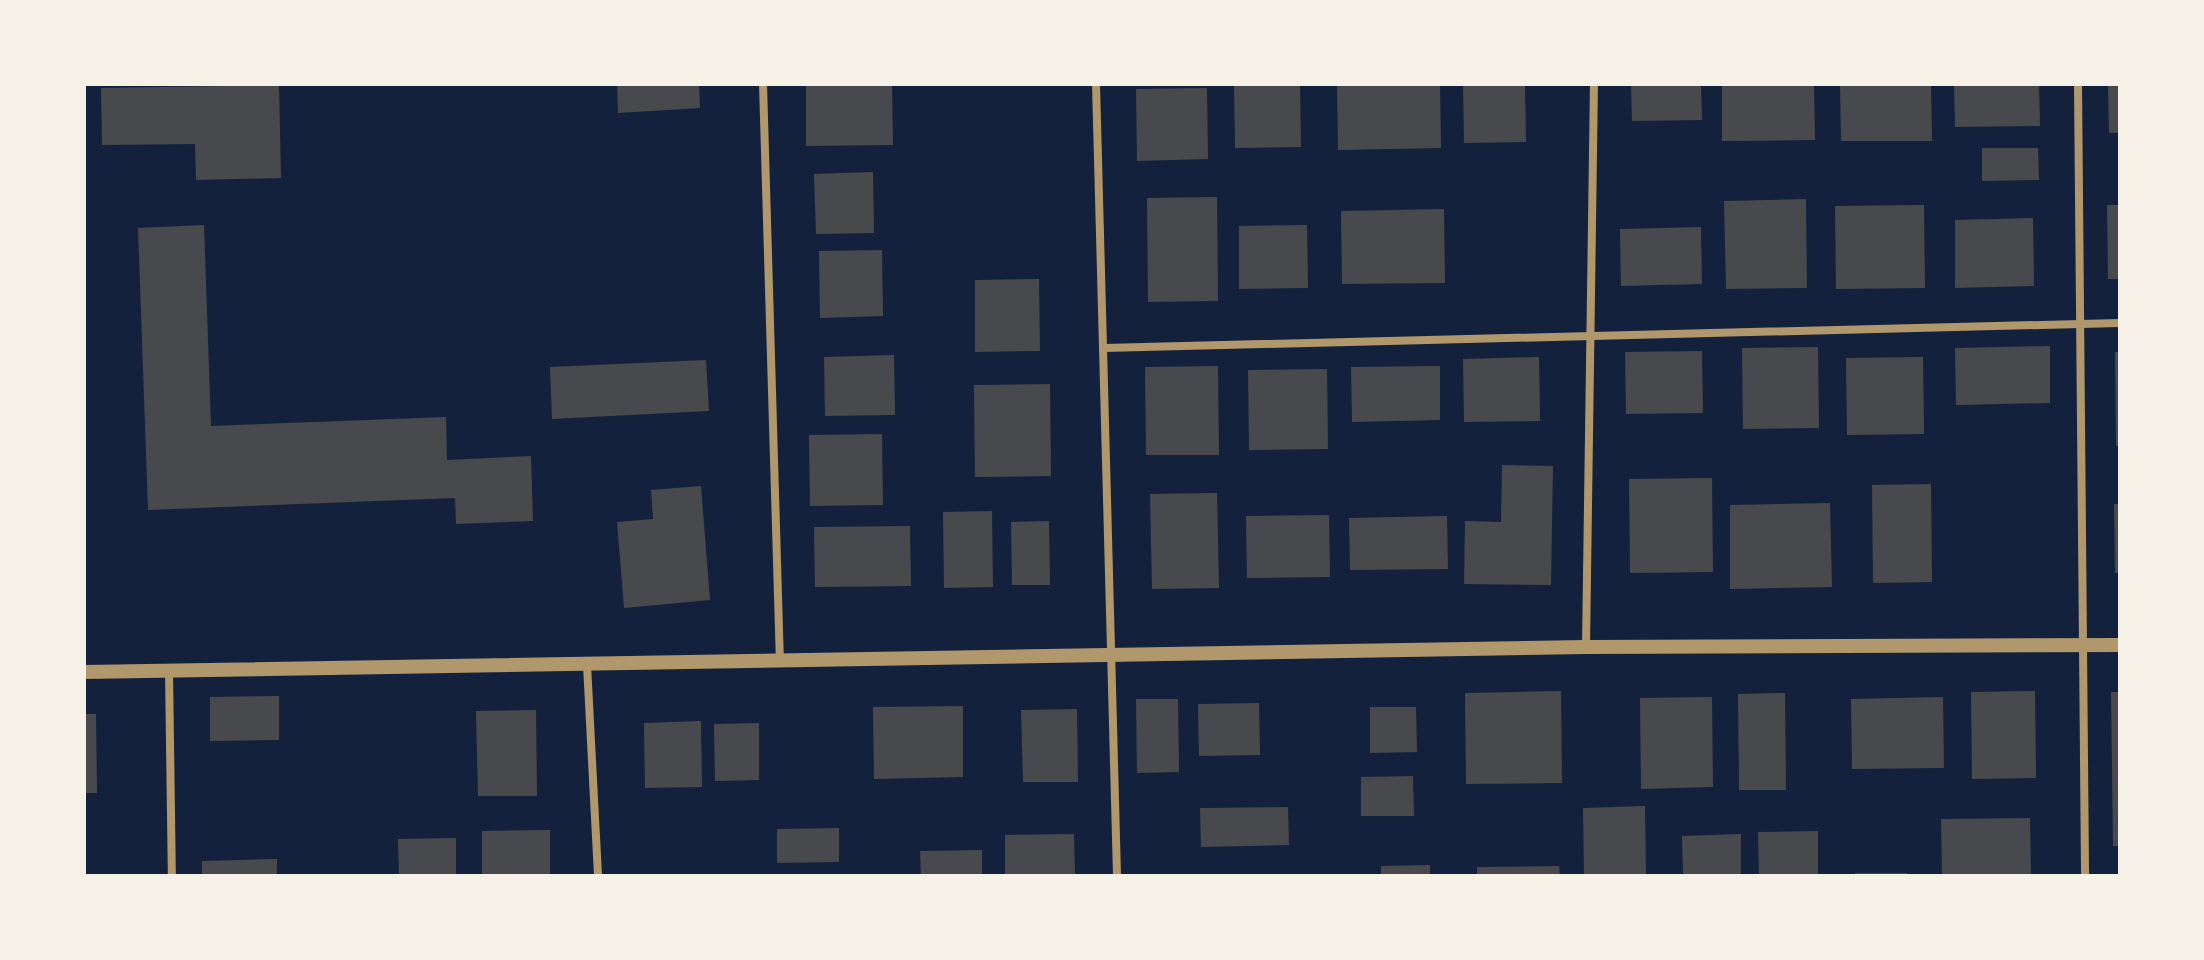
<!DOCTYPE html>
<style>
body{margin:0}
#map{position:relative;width:2204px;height:960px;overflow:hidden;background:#14213d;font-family:"Open Sans",sans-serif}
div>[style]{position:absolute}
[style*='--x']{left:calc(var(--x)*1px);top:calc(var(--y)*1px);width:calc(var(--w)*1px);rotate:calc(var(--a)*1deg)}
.building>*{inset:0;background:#48494c}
.minor>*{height:8px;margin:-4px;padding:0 4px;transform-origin:4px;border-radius:4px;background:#b1986c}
.tertiary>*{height:14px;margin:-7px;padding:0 7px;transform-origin:7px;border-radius:7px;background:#b1986c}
span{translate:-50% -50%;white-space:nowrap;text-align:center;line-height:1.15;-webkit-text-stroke:6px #f6f1e7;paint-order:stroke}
.frame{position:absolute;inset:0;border:86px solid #f6f1e7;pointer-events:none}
</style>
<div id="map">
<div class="building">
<div style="clip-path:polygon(617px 84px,699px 84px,700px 108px,618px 113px)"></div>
<div style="clip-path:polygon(806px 84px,892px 84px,893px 145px,806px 146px)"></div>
<div style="clip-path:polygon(1234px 84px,1300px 84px,1301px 147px,1235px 148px)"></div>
<div style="clip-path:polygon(1337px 84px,1440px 84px,1441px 148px,1338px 150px)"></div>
<div style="clip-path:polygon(1463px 84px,1525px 84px,1526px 142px,1464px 143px)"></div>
<div style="clip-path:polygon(1631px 84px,1701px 84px,1702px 120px,1632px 121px)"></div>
<div style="clip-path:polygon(1722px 84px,1814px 84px,1815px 140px,1722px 141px)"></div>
<div style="clip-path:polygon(1840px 84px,1931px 84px,1932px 141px,1841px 141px)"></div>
<div style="clip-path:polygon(1954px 84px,2039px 84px,2040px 126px,1955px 127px)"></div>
<div style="clip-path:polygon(2108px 84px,2120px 84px,2120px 133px,2109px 133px)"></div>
<div style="clip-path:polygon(279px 85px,281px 178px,196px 180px,195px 144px,102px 145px,101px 88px)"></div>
<div style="clip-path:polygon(1207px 88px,1208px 159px,1137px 161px,1136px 89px)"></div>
<div style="clip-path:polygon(1982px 148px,2038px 148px,2039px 180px,1982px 181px)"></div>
<div style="clip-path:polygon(873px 172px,874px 233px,816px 234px,814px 174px)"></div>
<div style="clip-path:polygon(1217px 197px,1218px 301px,1148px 302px,1147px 198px)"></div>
<div style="clip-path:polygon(1806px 199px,1807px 288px,1726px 289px,1724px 201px)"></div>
<div style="clip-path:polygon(1924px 205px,1925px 288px,1836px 289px,1835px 206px)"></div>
<div style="clip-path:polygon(2107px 205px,2120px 205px,2120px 279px,2108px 279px)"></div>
<div style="clip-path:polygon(1444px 209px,1445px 283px,1342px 284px,1341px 211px)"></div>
<div style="clip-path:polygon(2033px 218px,2034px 286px,1955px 288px,1955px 220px)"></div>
<div style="clip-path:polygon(204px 225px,211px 426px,446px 417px,447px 460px,531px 456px,533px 521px,456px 524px,455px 498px,148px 510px,138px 228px)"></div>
<div style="clip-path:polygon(1307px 225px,1308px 288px,1239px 289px,1239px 226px)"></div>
<div style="clip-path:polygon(1701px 227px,1702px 284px,1621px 286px,1620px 229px)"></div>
<div style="clip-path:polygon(882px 250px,883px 316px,820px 318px,819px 251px)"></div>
<div style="clip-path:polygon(1039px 279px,1040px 351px,975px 352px,975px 280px)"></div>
<div style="clip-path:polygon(2050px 346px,2050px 403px,1956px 405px,1955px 348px)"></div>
<div style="clip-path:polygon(1818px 347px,1819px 428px,1743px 429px,1742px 348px)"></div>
<div style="clip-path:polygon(1702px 351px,1703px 413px,1626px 414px,1625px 352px)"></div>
<div style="clip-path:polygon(2115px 352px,2120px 352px,2120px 446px,2116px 446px)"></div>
<div style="clip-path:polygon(894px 355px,895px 415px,825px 416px,824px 357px)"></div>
<div style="clip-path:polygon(1539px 357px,1540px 421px,1464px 422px,1463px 359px)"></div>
<div style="clip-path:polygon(1923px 357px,1924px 434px,1847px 435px,1846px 358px)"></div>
<div style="clip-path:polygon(706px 360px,709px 411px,552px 419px,550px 367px)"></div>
<div style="clip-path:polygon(1218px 366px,1219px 455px,1146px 455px,1145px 367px)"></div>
<div style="clip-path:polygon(1440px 366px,1440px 420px,1352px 422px,1351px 367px)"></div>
<div style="clip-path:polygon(1327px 369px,1328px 449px,1249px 450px,1248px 370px)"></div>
<div style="clip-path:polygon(1050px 384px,1051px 476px,975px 477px,974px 385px)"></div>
<div style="clip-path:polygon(882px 434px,883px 505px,810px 506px,809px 435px)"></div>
<div style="clip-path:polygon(1502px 465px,1553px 466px,1551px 585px,1464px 584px,1465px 521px,1501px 522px)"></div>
<div style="clip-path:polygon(1712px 478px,1713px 572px,1630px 573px,1629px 479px)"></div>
<div style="clip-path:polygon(1931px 484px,1932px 582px,1873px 583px,1872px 485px)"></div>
<div style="clip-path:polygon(701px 486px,710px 600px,624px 608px,617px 522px,653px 519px,651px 490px)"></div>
<div style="clip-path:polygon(1217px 493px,1219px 588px,1152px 589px,1150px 494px)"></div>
<div style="clip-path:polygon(1830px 503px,1832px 587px,1730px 589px,1730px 505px)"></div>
<div style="clip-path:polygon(2114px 504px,2120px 504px,2120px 573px,2115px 573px)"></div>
<div style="clip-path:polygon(992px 511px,993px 587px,944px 588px,943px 512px)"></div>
<div style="clip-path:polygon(1329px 515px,1330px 577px,1247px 578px,1246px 516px)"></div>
<div style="clip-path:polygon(1447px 516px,1448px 569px,1350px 570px,1349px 518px)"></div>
<div style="clip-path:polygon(1049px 521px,1050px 585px,1012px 585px,1011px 522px)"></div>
<div style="clip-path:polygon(910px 526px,911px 586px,815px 587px,814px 527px)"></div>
<div style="clip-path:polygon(1561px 691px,1562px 783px,1466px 784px,1465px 693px)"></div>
<div style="clip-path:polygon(2035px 691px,2036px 778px,1972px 779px,1971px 692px)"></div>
<div style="clip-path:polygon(2111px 692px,2120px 692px,2120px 846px,2113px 846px)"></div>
<div style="clip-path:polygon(1785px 693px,1786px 790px,1739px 790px,1738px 694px)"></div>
<div style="clip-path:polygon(279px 696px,279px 740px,210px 741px,210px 697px)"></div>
<div style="clip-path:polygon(1712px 697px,1713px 787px,1641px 789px,1640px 698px)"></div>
<div style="clip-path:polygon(1943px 697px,1944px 768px,1852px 769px,1851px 699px)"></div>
<div style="clip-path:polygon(1136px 699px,1178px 699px,1179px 772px,1137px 773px)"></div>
<div style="clip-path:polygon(1259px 703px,1260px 755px,1199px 756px,1198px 704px)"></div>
<div style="clip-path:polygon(963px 706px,963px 777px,874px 779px,873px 707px)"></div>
<div style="clip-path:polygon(1370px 707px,1416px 707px,1417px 752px,1370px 753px)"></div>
<div style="clip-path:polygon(1077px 709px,1078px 782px,1023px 782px,1021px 710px)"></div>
<div style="clip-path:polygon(536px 710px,537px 796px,478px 796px,476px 711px)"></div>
<div style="clip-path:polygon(84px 714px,96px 714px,97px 793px,84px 793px)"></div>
<div style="clip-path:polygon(701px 721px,702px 787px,645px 788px,644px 723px)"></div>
<div style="clip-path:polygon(759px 723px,759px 780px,715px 781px,714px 724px)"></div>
<div style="clip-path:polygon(1413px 776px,1414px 816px,1361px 816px,1361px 777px)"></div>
<div style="clip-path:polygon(1645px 806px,1646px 876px,1584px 876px,1583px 808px)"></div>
<div style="clip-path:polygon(1288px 807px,1289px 845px,1201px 847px,1200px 808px)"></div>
<div style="clip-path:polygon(2030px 818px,2031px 876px,1942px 876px,1941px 819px)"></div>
<div style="clip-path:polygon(839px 828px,839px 862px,777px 863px,777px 829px)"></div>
<div style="clip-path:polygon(550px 830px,550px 876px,482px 876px,482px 831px)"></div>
<div style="clip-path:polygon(1818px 831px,1818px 876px,1759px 876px,1758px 832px)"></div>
<div style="clip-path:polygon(1074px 834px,1075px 876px,1005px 876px,1005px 835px)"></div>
<div style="clip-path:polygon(1741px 834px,1741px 876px,1683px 876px,1682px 836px)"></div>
<div style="clip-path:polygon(456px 838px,456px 876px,399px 876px,398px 839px)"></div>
<div style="clip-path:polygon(982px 850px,982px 876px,921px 876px,920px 851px)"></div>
<div style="clip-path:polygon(277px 859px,277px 876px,202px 876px,202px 861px)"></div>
<div style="clip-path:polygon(1430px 865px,1430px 876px,1381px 876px,1381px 866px)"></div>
<div style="clip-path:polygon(1559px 866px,1560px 876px,1477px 876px,1477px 867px)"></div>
<div style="clip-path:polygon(1855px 873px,1907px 873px,1907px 876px,1855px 876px)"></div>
</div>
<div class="minor">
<div style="--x:763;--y:84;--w:579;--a:88.32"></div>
<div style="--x:1096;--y:84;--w:792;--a:88.48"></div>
<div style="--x:2078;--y:84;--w:792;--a:89.49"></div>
<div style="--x:1104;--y:348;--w:1016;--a:-1.41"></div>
<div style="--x:1586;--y:647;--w:563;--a:-89.19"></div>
<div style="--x:587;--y:665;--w:211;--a:87"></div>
<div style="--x:169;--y:671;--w:205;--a:89.2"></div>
</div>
<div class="tertiary">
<div style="--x:84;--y:672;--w:1502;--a:-0.95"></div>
<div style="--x:1586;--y:647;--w:534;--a:-0.21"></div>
</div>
<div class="frame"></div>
</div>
